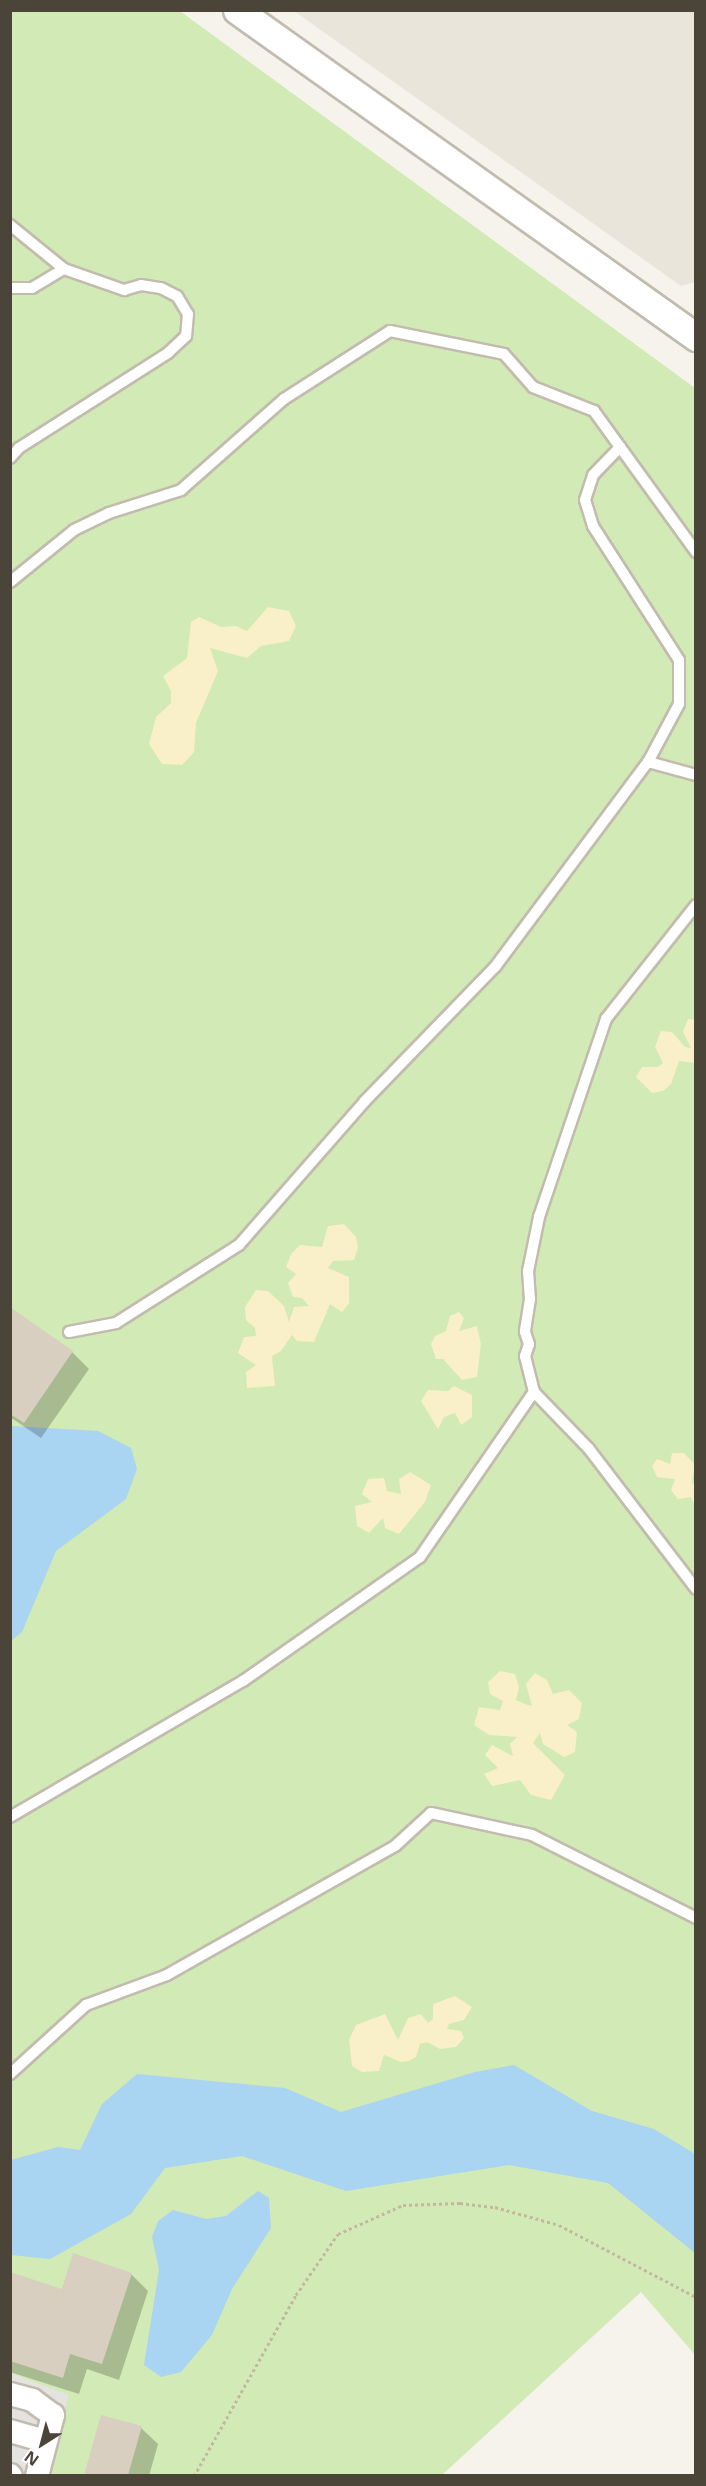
<!DOCTYPE html>
<style>
body{margin:0}
#map{position:relative;width:706px;height:2486px;overflow:hidden;background:#f6f3ec;font-family:"Noto Sans",sans-serif}
div>[style]{position:absolute}
[style*='--x']{left:calc(var(--x)*1px);top:calc(var(--y)*1px);width:calc(var(--w)*1px);rotate:calc(var(--a)*1deg)}
.residential>*{inset:0;background:#eae5da}
.green>*{inset:0;background:#d2eab5}
.sand>*{inset:0;background:#f9efc9}
.parking>*{inset:0;background:#e5e3e0}
.water>*{inset:0;background:#a9d4f2}
.shadow>*{inset:0;background:#0003}
.building>*{inset:0;background:#d8cfc1}
.path>*{height:3px;margin-top:-1.5px;transform-origin:0;background:repeating-linear-gradient(90deg,#c4b79f 0 3px,transparent 0 6px)}
.roads{filter:drop-shadow(2px 0 #c2bbae) drop-shadow(-2px 0 #c2bbae) drop-shadow(0 2px #c2bbae) drop-shadow(0 -2px #c2bbae)}
.service>*{height:10px;margin:-5px;padding:0 5px;transform-origin:5px;border-radius:5px;background:#fff}
.minor>*{height:22px;margin:-11px;padding:0 11px;transform-origin:11px;border-radius:11px;background:#fff}
.tertiary>*{height:27px;margin:-13.5px;padding:0 13.5px;transform-origin:13.5px;border-radius:13.5px;background:#fff}
span{translate:-50% -50%;white-space:nowrap;text-align:center;line-height:1.15;-webkit-text-stroke:5px #fff;paint-order:stroke}
.frame{position:absolute;inset:0;border:12px solid #4b4439;pointer-events:none}
.north{position:absolute;left:12px;top:2414px;width:60px;height:60px;-webkit-text-stroke:4px #fff;paint-order:stroke;rotate:216deg;font-size:16px;font-weight:700;line-height:24px;text-align:center;color:#4b4439}
.north::after{content:'';display:block;margin:auto;width:21px;height:27px;background:#4b4439;clip-path:polygon(50% 0,100% 100%,50% 72%,0 100%)}
</style>
<div id="map">
<div class="residential">
<div style="clip-path:polygon(294px 11px,695px 11px,695px 282px,681px 286px)"></div>
</div>
<div class="green">
<div style="clip-path:polygon(11px 11px,180px 11px,695px 388px,695px 2355px,641px 2292px,442px 2475px,11px 2475px)"></div>
</div>
<div class="sand">
<div style="clip-path:polygon(268px 607px,289px 611px,296px 626px,289px 641px,261px 646px,247px 658px,210px 648px,218px 671px,196px 723px,194px 752px,182px 765px,162px 764px,149px 744px,156px 717px,171px 703px,171px 691px,163px 676px,187px 658px,191px 622px,199px 617px,221px 627px,236px 626px,247px 631px)"></div>
<div style="clip-path:polygon(688px 1019px,695px 1020px,695px 1063px,679px 1061px,671px 1084px,663px 1091px,652px 1093px,636px 1077px,642px 1067px,658px 1067px,663px 1063px,655px 1047px,661px 1031px,672px 1032px,685px 1047px,691px 1048px,683px 1032px)"></div>
<div style="clip-path:polygon(344px 1224px,356px 1237px,358px 1248px,354px 1260px,333px 1261px,328px 1268px,349px 1277px,349px 1303px,342px 1312px,330px 1304px,314px 1342px,297px 1341px,292px 1335px,281px 1351px,272px 1356px,275px 1386px,247px 1388px,246px 1372px,256px 1365px,238px 1353px,244px 1337px,256px 1336px,255px 1328px,246px 1320px,245px 1307px,256px 1290px,268px 1291px,284px 1306px,289px 1322px,294px 1307px,309px 1306px,302px 1298px,293px 1297px,288px 1283px,296px 1274px,286px 1267px,291px 1254px,300px 1245px,322px 1247px,328px 1226px)"></div>
<div style="clip-path:polygon(459px 1312px,464px 1318px,459px 1331px,477px 1326px,481px 1344px,477px 1377px,462px 1380px,443px 1359px,436px 1359px,431px 1344px,435px 1336px,446px 1331px,450px 1316px)"></div>
<div style="clip-path:polygon(454px 1386px,472px 1395px,472px 1417px,461px 1425px,455px 1413px,444px 1417px,438px 1429px,421px 1401px,428px 1390px,448px 1391px)"></div>
<div style="clip-path:polygon(672px 1453px,684px 1453px,695px 1465px,692px 1480px,692px 1484px,695px 1483px,695px 1506px,691px 1497px,678px 1499px,671px 1490px,675px 1479px,657px 1477px,652px 1466px,657px 1459px,670px 1464px)"></div>
<div style="clip-path:polygon(410px 1472px,431px 1485px,425px 1502px,399px 1534px,385px 1528px,383px 1518px,369px 1533px,357px 1526px,355px 1506px,372px 1502px,362px 1494px,368px 1479px,384px 1478px,387px 1491px,401px 1494px,399px 1479px)"></div>
<div style="clip-path:polygon(500px 1671px,515px 1674px,519px 1687px,516px 1700px,525px 1704px,532px 1706px,526px 1684px,535px 1673px,547px 1680px,553px 1694px,569px 1690px,582px 1703px,579px 1719px,567px 1725px,577px 1732px,575px 1752px,564px 1757px,543px 1744px,540px 1733px,533px 1743px,565px 1775px,551px 1800px,531px 1795px,520px 1780px,492px 1786px,484px 1774px,498px 1768px,485px 1755px,492px 1745px,513px 1756px,510px 1744px,517px 1737px,489px 1735px,474px 1725px,479px 1707px,500px 1710px,503px 1701px,490px 1694px,488px 1682px)"></div>
<div style="clip-path:polygon(455px 1996px,472px 2007px,464px 2020px,449px 2024px,447px 2029px,461px 2031px,464px 2038px,456px 2047px,440px 2049px,427px 2042px,420px 2044px,416px 2057px,409px 2061px,401px 2062px,384px 2055px,379px 2071px,362px 2072px,352px 2066px,349px 2040px,356px 2025px,385px 2014px,398px 2040px,408px 2018px,421px 2014px,428px 2023px,433px 2019px,433px 2004px)"></div>
</div>
<div class="parking">
<div style="clip-path:polygon(10px 2373px,69px 2395px,47px 2475px,11px 2475px)"></div>
</div>
<div class="water">
<div style="clip-path:polygon(11px 1426px,98px 1431px,131px 1448px,137px 1469px,126px 1499px,56px 1551px,22px 1632px,11px 1641px)"></div>
<div style="clip-path:polygon(514px 2065px,592px 2111px,654px 2129px,695px 2154px,695px 2253px,608px 2183px,509px 2165px,346px 2191px,242px 2156px,165px 2168px,131px 2214px,50px 2259px,11px 2255px,11px 2160px,58px 2147px,80px 2150px,102px 2104px,137px 2074px,285px 2088px,341px 2112px,475px 2072px)"></div>
<div style="clip-path:polygon(258px 2191px,269px 2198px,271px 2228px,232px 2289px,212px 2335px,181px 2372px,161px 2377px,144px 2365px,159px 2270px,152px 2237px,158px 2221px,173px 2210px,206px 2219px,226px 2216px)"></div>
</div>
<div class="shadow">
<div style="clip-path:polygon(10px 1309px,72px 1352px,89px 1369px,41px 1438px,10px 1417px)"></div>
<div style="clip-path:polygon(131px 2274px,148px 2291px,119px 2380px,87px 2369px,79px 2394px,10px 2372px,10px 2277px,63px 2291px)"></div>
<div style="clip-path:polygon(102px 2417px,141px 2428px,158px 2444px,149px 2476px,86px 2476px)"></div>
</div>
<div class="building">
<div style="clip-path:polygon(10px 1307px,73px 1351px,24px 1423px,10px 1414px)"></div>
<div style="clip-path:polygon(73px 2253px,132px 2273px,102px 2364px,70px 2354px,63px 2378px,10px 2361px,10px 2272px,62px 2289px)"></div>
<div style="clip-path:polygon(101px 2415px,142px 2426px,128px 2475px,84px 2475px)"></div>
</div>
<div class="path">
<div style="--x:194;--y:2476;--w:208;--a:-60.6"></div>
<div style="--x:296;--y:2295;--w:74;--a:-55.5"></div>
<div style="--x:338;--y:2234;--w:71;--a:-24"></div>
<div style="--x:403;--y:2205;--w:57;--a:-2"></div>
<div style="--x:460;--y:2203;--w:35;--a:7"></div>
<div style="--x:495;--y:2207;--w:66;--a:15.7"></div>
<div style="--x:559;--y:2225;--w:155;--a:27.7"></div>
</div>
<div class="roads">
<div class="service">
<div style="--x:10;--y:225;--w:70;--a:39.2"></div>
<div style="--x:64;--y:269;--w:64;--a:19.3"></div>
<div style="--x:124;--y:290;--w:18;--a:-16"></div>
<div style="--x:141;--y:285;--w:20;--a:9"></div>
<div style="--x:161;--y:288;--w:18;--a:27"></div>
<div style="--x:177;--y:296;--w:21;--a:59"></div>
<div style="--x:188;--y:314;--w:22;--a:95"></div>
<div style="--x:186;--y:336;--w:25;--a:137"></div>
<div style="--x:168;--y:353;--w:177;--a:147.5"></div>
<div style="--x:19;--y:448;--w:13;--a:132"></div>
<div style="--x:10;--y:288;--w:22;--a:0"></div>
<div style="--x:32;--y:288;--w:37;--a:-31"></div>
<div style="--x:10;--y:582;--w:82;--a:-39.1"></div>
<div style="--x:74;--y:530;--w:39;--a:-26"></div>
<div style="--x:109;--y:513;--w:76;--a:-17.7"></div>
<div style="--x:181;--y:490;--w:137;--a:-41.5"></div>
<div style="--x:284;--y:399;--w:126;--a:-32.7"></div>
<div style="--x:390;--y:331;--w:116;--a:11.4"></div>
<div style="--x:504;--y:354;--w:44;--a:48.7"></div>
<div style="--x:533;--y:387;--w:66;--a:21.5"></div>
<div style="--x:594;--y:411;--w:174;--a:54.1"></div>
<div style="--x:648;--y:762;--w:50;--a:15.2"></div>
<div style="--x:696;--y:905;--w:145;--a:128.3"></div>
<div style="--x:606;--y:1019;--w:209;--a:108.7"></div>
<div style="--x:539;--y:1217;--w:55;--a:101.5"></div>
<div style="--x:528;--y:1271;--w:28;--a:86"></div>
<div style="--x:530;--y:1299;--w:33;--a:99"></div>
<div style="--x:525;--y:1332;--w:13;--a:72"></div>
<div style="--x:529;--y:1344;--w:13;--a:108"></div>
<div style="--x:525;--y:1356;--w:37;--a:76"></div>
<div style="--x:534;--y:1392;--w:79;--a:46"></div>
<div style="--x:589;--y:1449;--w:176;--a:52.6"></div>
<div style="--x:69;--y:1332;--w:48;--a:-10.8"></div>
<div style="--x:116;--y:1323;--w:146;--a:-32.4"></div>
<div style="--x:239;--y:1245;--w:191;--a:-48.8"></div>
<div style="--x:365;--y:1101;--w:187;--a:-45.9"></div>
<div style="--x:495;--y:967;--w:256;--a:-53.3"></div>
<div style="--x:648;--y:762;--w:66;--a:-61.9"></div>
<div style="--x:679;--y:704;--w:44;--a:-90"></div>
<div style="--x:679;--y:660;--w:159;--a:-122.7"></div>
<div style="--x:593;--y:526;--w:27;--a:-107"></div>
<div style="--x:585;--y:500;--w:26;--a:-72"></div>
<div style="--x:593;--y:475;--w:39;--a:-46"></div>
<div style="--x:10;--y:1817;--w:270;--a:-30.3"></div>
<div style="--x:243;--y:1681;--w:216;--a:-35"></div>
<div style="--x:420;--y:1557;--w:201;--a:-55.4"></div>
<div style="--x:10;--y:2074;--w:103;--a:-42.2"></div>
<div style="--x:86;--y:2005;--w:86;--a:-20.3"></div>
<div style="--x:167;--y:1975;--w:262;--a:-29.5"></div>
<div style="--x:395;--y:1846;--w:49;--a:-42.5"></div>
<div style="--x:431;--y:1813;--w:103;--a:12.3"></div>
<div style="--x:532;--y:1835;--w:184;--a:26.8"></div>
</div>
<div class="minor">
<div style="--x:10;--y:2394;--w:23;--a:15"></div>
<div style="--x:32;--y:2400;--w:26;--a:36"></div>
<div style="--x:53;--y:2415;--w:63;--a:104.7"></div>
<div style="--x:10;--y:2431;--w:36;--a:16"></div>
<div style="--x:10;--y:2475;--w:1;--a:45"></div>
</div>
<div class="tertiary">
<div style="--x:237;--y:10;--w:564;--a:35.47"></div>
</div>
</div>
<div class="frame"></div>
<div class="north">N</div>
</div>
